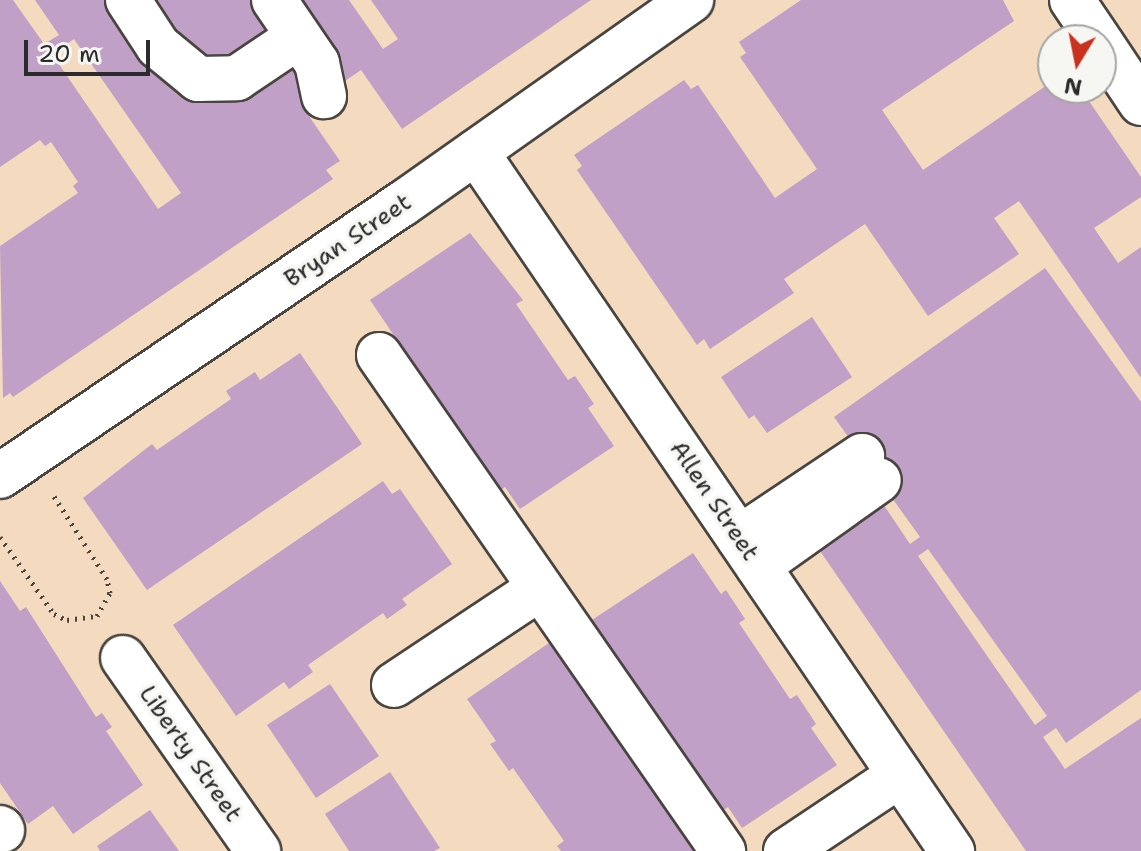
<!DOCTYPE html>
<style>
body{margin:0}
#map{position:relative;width:1141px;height:851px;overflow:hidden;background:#f4dabe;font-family:"Shantell Sans",sans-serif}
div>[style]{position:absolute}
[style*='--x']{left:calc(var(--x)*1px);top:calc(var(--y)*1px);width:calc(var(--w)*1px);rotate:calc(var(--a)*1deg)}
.building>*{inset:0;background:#c0a0c6}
.path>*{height:5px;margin-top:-2.5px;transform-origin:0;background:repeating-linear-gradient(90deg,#494541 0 2px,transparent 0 8px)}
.roads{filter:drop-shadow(2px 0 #494541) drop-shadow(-2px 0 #494541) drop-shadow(0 2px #494541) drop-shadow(0 -2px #494541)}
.minor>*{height:44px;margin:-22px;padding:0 22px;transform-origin:22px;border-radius:22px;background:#fff}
span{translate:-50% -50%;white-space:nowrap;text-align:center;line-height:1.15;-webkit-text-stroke:7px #f6f6f2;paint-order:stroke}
.street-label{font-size:24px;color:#2b2b2b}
.north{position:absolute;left:1037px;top:24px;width:80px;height:80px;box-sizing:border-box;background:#f6f6f2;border:2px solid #a5a5a2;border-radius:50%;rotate:190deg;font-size:22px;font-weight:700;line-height:32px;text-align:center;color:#2b2b2b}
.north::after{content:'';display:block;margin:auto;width:28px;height:36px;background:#c8321e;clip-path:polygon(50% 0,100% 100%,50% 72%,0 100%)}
.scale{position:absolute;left:24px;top:40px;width:126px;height:36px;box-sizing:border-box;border:4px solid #2b2b2b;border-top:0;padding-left:10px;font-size:24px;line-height:28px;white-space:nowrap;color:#2b2b2b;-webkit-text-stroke:6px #f6f6f2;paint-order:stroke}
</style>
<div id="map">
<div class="building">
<div style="clip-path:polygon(evenodd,0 0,13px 0,44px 44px,59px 35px,35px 0,349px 0,383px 49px,398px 39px,371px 0,591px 0,402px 129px,361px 70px,304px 109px,340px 161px,326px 170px,333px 179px,13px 397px,10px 393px,3px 398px,0 246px,78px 193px,73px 186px,78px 182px,51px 142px,45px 146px,40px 140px,0 167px,0 0,74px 39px,181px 193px,158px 209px,52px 54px,74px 39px)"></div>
<div style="clip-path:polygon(801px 0,1003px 0,1014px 21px,882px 110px,923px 170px,1053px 81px,1053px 88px,1080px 88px,1141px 177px,1141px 197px,1094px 228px,1118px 263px,1141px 247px,1141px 378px,1019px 201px,994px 218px,1019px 254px,928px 316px,865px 224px,784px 279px,794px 293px,710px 349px,704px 339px,697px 345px,577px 170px,582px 166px,574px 155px,684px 80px,691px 89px,698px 85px,775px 198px,817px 169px,740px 57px,746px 53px,739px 42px)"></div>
<div style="clip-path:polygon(470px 233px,523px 300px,516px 304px,568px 380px,575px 376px,594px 404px,588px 408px,614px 446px,520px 509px,505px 487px,499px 491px,370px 300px)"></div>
<div style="clip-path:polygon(evenodd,1045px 268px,1141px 402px,1141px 690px,1066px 743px,1056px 728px,1043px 737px,1065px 769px,1141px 718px,1141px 851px,1026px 851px,818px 548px,877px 495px,910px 544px,920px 537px,834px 417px,1045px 268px,928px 549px,1047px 716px,1035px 725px,918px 556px,928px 549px)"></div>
<div style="clip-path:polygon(812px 317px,852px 377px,767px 433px,754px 415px,749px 419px,721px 377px)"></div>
<div style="clip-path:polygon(300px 353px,362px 444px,147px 590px,83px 498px,152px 444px,157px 450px,231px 399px,226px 391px,255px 372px,260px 380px)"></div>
<div style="clip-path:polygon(383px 481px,392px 494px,400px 489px,452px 564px,402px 599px,407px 605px,387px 619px,383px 613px,308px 665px,313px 672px,289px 689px,284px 682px,236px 716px,173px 625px)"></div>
<div style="clip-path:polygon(693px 553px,721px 594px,726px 590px,745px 619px,739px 623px,790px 699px,797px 695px,816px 724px,811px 728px,837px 765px,742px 828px,728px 807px,722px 811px,592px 620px)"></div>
<div style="clip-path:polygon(0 581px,20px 611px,26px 607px,96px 717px,102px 713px,112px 727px,106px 731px,143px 785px,73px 834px,53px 806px,28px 824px,0 783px)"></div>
<div style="clip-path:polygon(549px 643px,695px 851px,561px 851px,557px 846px,564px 841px,513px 768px,509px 771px,490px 744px,496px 741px,467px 699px)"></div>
<div style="clip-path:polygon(330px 684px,379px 756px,316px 798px,267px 725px)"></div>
<div style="clip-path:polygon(390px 772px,440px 848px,434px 851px,349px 851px,325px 814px)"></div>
<div style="clip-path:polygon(150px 810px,179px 851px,100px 851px,97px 846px)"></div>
</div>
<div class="path">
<div style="--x:0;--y:537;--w:94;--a:55"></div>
<div style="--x:54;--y:614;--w:14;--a:25"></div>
<div style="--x:67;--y:620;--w:30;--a:-8"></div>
<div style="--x:97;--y:616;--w:26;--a:-61"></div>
<div style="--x:110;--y:593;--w:14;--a:-102"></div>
<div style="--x:107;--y:579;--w:102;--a:-122.6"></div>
</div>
<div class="roads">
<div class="minor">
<div style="--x:128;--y:0;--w:55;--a:56.9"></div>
<div style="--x:158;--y:46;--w:52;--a:39.5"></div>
<div style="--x:198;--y:79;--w:39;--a:-1"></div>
<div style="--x:237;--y:78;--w:73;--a:-33.9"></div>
<div style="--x:274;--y:0;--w:76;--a:55.7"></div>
<div style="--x:317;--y:63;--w:34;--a:78"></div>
<div style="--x:1072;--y:0;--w:48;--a:56"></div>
<div style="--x:1101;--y:43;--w:72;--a:56.3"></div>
<div style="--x:476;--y:152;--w:846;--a:55.75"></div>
<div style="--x:379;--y:355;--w:604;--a:55.26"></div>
<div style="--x:0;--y:476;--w:485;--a:-34.1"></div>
<div style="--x:402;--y:204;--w:354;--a:-35.2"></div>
<div style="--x:739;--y:538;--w:148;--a:-33.7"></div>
<div style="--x:758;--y:566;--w:148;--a:-35.4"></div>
<div style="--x:123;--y:658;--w:236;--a:55"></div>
<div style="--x:394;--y:685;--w:175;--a:-33.6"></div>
<div style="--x:0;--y:828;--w:3;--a:45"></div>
<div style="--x:786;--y:851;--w:137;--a:-33.7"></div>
</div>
</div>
<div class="street-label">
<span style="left:348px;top:241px;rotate:-34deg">Bryan Street</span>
<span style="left:714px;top:501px;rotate:56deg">Allen Street</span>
<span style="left:190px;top:754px;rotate:55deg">Liberty Street</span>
</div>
<div class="north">N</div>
<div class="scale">20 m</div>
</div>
